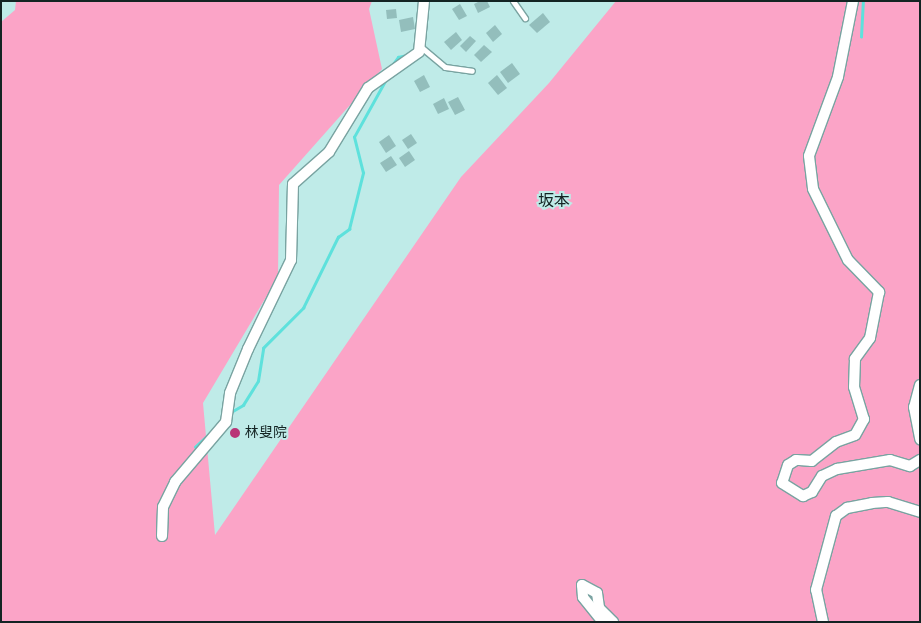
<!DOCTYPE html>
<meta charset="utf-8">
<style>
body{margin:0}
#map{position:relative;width:921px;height:623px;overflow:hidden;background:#bfebe8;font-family:"Times New Roman","Noto Sans JP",serif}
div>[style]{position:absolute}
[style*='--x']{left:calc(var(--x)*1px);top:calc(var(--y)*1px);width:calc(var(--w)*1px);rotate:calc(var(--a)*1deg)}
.green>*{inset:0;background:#fba4c7}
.stream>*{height:2.5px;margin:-1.25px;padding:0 1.25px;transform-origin:1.25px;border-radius:1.25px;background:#5ee1dc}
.building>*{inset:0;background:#93bebc}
.roads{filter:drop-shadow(1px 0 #79a3a1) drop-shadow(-1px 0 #79a3a1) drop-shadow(0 1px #79a3a1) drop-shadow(0 -1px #79a3a1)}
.service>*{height:5px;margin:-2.5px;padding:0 2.5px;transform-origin:2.5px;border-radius:2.5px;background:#fff}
.minor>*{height:10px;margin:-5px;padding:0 5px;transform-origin:5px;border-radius:5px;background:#fff}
.dots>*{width:14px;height:14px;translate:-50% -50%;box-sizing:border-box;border:2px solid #bfebe8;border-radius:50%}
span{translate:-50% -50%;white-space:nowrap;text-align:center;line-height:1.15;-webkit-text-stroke:4px #bfebe8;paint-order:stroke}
.poi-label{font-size:14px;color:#132423}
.left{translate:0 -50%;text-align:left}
.quarter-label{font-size:16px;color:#132423}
.frame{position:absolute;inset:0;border:2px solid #132423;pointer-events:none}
</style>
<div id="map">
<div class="green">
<div style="clip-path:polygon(16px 1px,372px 1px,369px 9px,382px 69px,279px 185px,278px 277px,203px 403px,215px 535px,461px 177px,549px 83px,616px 1px,920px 1px,920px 622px,1px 622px,1px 22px,15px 10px)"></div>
</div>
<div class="stream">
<div style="--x:861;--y:37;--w:36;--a:-87"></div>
<div style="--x:388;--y:71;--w:17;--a:-54"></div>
<div style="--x:398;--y:57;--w:9;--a:-13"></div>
<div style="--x:231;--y:412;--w:14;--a:-30"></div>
<div style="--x:243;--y:405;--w:28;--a:-58"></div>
<div style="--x:258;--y:381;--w:33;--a:-81"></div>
<div style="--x:263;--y:348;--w:57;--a:-45"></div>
<div style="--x:303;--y:308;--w:79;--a:-63.8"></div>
<div style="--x:338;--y:237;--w:14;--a:-36"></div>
<div style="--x:349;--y:229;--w:58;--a:-76"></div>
<div style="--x:363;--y:173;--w:37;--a:-104"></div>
<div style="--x:354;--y:137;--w:64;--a:-61"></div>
<div style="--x:195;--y:447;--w:23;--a:-43"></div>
</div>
<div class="building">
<div style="clip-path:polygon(480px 1px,487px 1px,490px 7px,478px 13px,474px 4px)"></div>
<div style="clip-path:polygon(460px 4px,467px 16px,459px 20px,452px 9px)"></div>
<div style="clip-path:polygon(396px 9px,397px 18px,387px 19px,386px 10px)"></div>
<div style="clip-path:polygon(543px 13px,550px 22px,537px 33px,529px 25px)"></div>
<div style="clip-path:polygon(413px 17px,415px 29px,401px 32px,399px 20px)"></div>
<div style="clip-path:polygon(495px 25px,502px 34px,493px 42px,486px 33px)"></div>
<div style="clip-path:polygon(456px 32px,462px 40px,451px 50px,444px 42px)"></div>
<div style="clip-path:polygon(470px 36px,476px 41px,466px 52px,460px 46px)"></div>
<div style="clip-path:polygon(484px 45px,492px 52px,481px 62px,474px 55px)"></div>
<div style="clip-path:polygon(512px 63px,520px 74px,508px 83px,500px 72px)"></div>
<div style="clip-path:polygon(424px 75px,430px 87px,420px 92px,414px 81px)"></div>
<div style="clip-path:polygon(497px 75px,507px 88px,498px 95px,488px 83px)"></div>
<div style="clip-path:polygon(458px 97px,465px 110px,455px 115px,448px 102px)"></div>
<div style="clip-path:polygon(444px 98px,449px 109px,438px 114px,433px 104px)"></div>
<div style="clip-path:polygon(411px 134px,417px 143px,408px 149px,402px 140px)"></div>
<div style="clip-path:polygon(389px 135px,396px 146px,386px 153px,379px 142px)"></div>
<div style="clip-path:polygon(409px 151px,415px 160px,405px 167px,399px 158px)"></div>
<div style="clip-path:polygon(391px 156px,397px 165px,386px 172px,380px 163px)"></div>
</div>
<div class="roads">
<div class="service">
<div style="--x:513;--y:1;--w:21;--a:55"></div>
<div style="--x:421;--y:47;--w:31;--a:40"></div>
<div style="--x:445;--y:67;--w:27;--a:8"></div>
</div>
<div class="minor">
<div style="--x:853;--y:1;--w:77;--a:101.2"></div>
<div style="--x:838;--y:77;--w:84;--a:110.2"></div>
<div style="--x:809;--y:156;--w:33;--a:83"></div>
<div style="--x:813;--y:189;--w:79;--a:63.8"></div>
<div style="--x:848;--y:260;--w:45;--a:45.9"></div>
<div style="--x:879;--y:292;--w:47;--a:101.1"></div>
<div style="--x:870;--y:338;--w:26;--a:126"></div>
<div style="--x:855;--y:359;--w:28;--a:92"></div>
<div style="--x:854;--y:387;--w:34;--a:73"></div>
<div style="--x:864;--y:419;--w:18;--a:119"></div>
<div style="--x:855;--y:435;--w:20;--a:160"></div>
<div style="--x:836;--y:442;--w:31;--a:142"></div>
<div style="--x:812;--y:461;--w:16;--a:-176"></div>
<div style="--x:796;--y:460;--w:9;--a:148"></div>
<div style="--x:788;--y:465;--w:19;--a:108"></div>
<div style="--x:782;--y:483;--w:25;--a:32"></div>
<div style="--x:803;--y:496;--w:10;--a:-24"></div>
<div style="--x:812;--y:492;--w:19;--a:-58"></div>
<div style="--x:822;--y:476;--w:17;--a:-25"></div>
<div style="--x:837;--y:469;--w:54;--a:-9.6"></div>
<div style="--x:890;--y:460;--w:21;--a:17"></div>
<div style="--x:910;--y:466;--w:12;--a:-31"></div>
<div style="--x:920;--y:385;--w:23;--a:105"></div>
<div style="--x:914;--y:407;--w:33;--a:79"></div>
<div style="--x:162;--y:536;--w:29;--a:-88"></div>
<div style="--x:163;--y:507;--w:28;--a:-64"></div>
<div style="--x:175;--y:482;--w:79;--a:-49.6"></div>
<div style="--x:226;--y:422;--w:29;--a:-82"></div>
<div style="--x:230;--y:393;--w:48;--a:-67.8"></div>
<div style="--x:248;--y:349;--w:99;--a:-64.2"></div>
<div style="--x:291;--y:260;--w:76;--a:-88.5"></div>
<div style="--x:293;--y:184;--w:48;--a:-41.6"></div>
<div style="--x:329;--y:152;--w:75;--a:-58.6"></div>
<div style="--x:368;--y:88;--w:62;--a:-35.2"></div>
<div style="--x:419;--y:52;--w:51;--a:-84.4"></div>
<div style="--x:603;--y:622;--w:32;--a:-129"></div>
<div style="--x:583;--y:597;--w:12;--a:-95"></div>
<div style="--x:582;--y:585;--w:17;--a:28"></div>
<div style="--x:597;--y:593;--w:15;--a:82"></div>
<div style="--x:599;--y:608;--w:20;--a:45"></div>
<div style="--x:823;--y:622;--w:33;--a:-102"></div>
<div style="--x:816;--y:590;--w:77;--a:-74.9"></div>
<div style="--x:836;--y:516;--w:14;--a:-36"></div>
<div style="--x:847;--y:508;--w:25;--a:-11"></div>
<div style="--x:872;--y:503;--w:16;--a:-4"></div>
<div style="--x:888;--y:502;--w:34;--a:17"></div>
</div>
</div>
<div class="dots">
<div style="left:235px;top:433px;background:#b93477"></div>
</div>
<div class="poi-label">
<span class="left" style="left:245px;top:433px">林叟院</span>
</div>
<div class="quarter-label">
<span style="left:554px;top:201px">坂本</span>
</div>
<div class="frame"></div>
</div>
